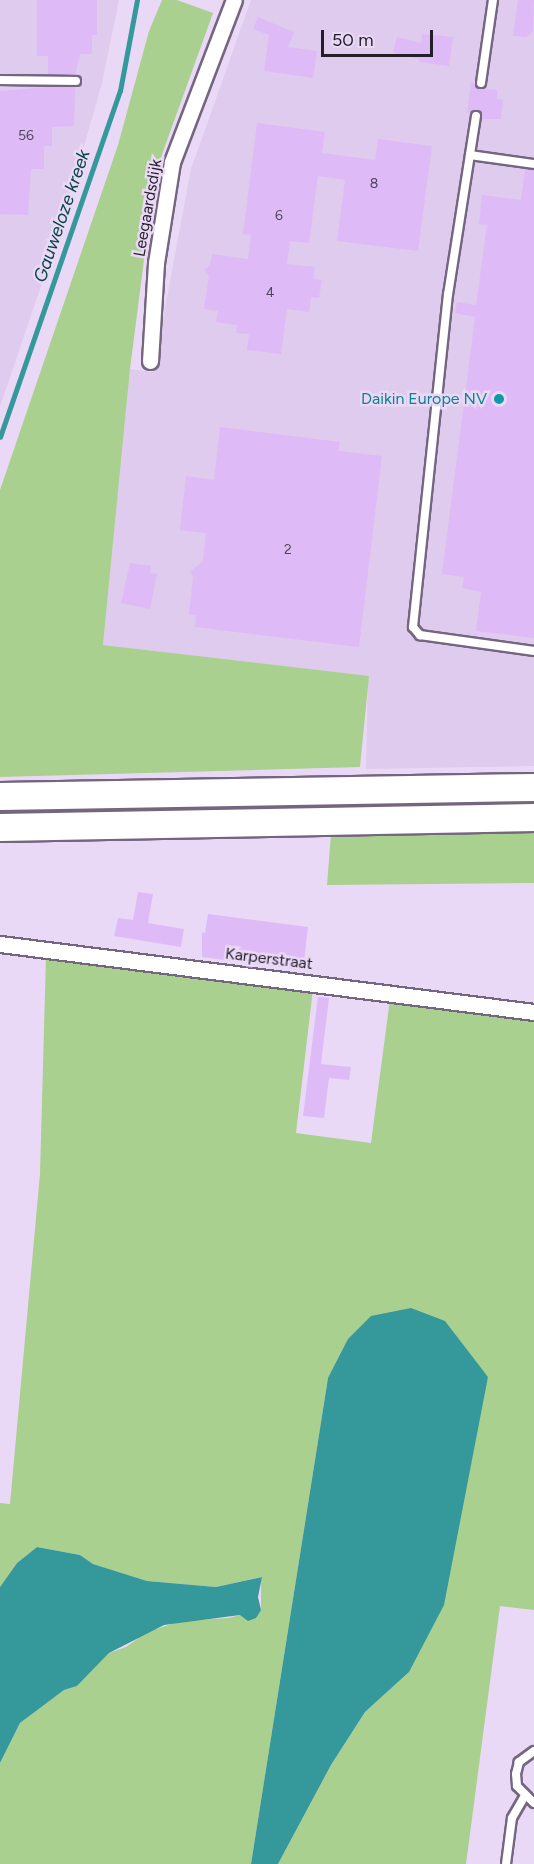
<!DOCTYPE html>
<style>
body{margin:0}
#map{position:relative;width:534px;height:1864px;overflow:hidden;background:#ead9f6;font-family:Figtree,sans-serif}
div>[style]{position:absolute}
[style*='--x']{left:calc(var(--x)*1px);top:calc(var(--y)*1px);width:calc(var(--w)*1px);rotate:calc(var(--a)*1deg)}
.built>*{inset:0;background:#dfcbee}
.green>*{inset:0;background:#a9d08e}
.water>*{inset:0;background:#35989b}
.stream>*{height:4.5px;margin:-2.25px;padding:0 2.25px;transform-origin:2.25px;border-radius:2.25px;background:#35989b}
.building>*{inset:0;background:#debbf7}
.roads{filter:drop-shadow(2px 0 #756680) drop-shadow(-2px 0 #756680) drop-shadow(0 2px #756680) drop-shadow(0 -2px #756680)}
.service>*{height:8px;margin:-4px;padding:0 4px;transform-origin:4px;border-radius:4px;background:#fff}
.minor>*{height:15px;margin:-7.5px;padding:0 7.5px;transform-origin:7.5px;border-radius:7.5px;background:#fff}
.motorway>*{height:27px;margin:-13.5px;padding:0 13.5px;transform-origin:13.5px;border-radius:13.5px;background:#fff}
.dots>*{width:16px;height:16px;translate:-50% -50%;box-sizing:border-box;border:3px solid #ead9f6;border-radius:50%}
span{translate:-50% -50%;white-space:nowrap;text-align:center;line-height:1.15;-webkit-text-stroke:5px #ead9f6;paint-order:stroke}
.number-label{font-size:14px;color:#52455c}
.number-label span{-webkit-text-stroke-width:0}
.street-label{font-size:16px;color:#241e29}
.culture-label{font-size:16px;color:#0d838f}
.right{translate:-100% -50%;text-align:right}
.water-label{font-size:18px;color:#074446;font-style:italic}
.scale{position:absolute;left:321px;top:30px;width:112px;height:27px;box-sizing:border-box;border:3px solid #241e29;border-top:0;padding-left:8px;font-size:18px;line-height:21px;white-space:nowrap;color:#241e29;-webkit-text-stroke:4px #ead9f6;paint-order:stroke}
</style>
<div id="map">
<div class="built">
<div style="clip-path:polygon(0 0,119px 0,102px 83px,61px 227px,0 407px)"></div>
<div style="clip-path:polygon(251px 0,534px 0,534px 766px,366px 769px,368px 676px,103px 645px,130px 369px,153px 372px,191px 169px)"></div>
</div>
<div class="green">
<div style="clip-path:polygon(162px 0,177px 0,213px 13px,155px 174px,130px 369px,103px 645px,369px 676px,360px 767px,0 777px,0 490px,118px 145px,149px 31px)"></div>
<div style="clip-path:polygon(534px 833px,534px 883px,327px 885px,331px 834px)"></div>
<div style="clip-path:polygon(46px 956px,313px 989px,296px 1133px,371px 1143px,390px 999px,534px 1022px,534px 1610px,500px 1606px,466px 1864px,278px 1864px,331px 1765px,365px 1712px,409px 1672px,488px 1377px,467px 1353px,328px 1378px,251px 1864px,0 1864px,0 1763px,20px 1723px,64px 1690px,77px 1686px,109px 1653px,126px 1647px,147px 1632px,181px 1621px,228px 1618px,261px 1610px,261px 1577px,216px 1587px,147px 1581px,93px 1564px,80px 1555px,37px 1547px,17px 1563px,0 1587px,0 1503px,10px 1504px,40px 1174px)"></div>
</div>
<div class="water">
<div style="clip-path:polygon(411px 1308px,445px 1321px,488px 1377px,444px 1605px,409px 1672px,365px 1712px,331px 1765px,278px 1864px,251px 1864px,328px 1378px,348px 1339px,371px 1316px)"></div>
<div style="clip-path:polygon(37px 1547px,80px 1555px,93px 1564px,147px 1581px,216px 1587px,262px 1577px,258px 1597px,261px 1610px,256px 1618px,248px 1621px,240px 1615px,164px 1625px,109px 1653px,77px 1686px,64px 1690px,20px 1723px,0 1763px,0 1587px,17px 1563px)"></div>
</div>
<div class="stream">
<div style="--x:0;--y:437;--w:366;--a:-70.9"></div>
<div style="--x:120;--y:91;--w:93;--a:-79.4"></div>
</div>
<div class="building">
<div style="clip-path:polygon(37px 0,97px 0,97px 35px,92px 35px,92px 54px,80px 54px,75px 75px,48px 75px,48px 56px,37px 56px)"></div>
<div style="clip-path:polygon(518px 0,534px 0,533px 32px,526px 37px,513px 36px)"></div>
<div style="clip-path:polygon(258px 17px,294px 32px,288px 47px,317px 51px,313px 78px,264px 71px,269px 35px,253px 29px)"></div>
<div style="clip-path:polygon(422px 34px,453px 37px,449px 66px,419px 62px,419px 59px,393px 53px,397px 37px,421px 43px)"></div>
<div style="clip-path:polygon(471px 81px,480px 89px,497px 90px,497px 99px,503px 100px,501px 119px,482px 119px,477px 110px,467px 113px)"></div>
<div style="clip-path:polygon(48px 87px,75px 87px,74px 126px,52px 127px,52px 146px,44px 146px,44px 169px,31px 169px,28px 215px,0 214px,0 91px)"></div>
<div style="clip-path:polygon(257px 123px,325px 132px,322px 153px,375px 160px,378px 139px,432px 146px,418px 251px,337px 241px,345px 180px,318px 176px,309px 243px,290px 241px,287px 264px,315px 267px,313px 279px,322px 280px,319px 298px,311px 297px,309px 312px,287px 309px,281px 354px,247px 350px,249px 334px,236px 333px,237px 325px,216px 322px,218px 311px,204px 309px,209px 276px,204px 270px,210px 265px,212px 254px,248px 259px,251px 235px,243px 234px)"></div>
<div style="clip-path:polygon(525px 169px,534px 170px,534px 638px,476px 631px,481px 592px,462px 588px,464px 577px,442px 574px,475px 317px,455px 313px,457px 302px,476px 305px,487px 225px,479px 224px,482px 195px,521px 200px)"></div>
<div style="clip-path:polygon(220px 427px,340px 442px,338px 451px,382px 456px,359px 647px,195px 627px,196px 615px,189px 614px,193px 577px,190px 572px,203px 561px,206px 533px,180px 530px,186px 476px,214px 480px)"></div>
<div style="clip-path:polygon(130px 563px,151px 566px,150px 573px,157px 574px,150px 609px,121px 603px)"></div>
<div style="clip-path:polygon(138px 892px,153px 894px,148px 923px,184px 929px,181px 947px,114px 936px,118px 918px,133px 920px)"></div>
<div style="clip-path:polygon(208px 914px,308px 927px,303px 970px,202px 957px,202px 932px,205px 933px)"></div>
<div style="clip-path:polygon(318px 997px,329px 998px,321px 1064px,351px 1067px,349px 1080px,329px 1078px,324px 1118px,303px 1116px)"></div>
</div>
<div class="roads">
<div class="service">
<div style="--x:0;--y:80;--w:76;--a:0.8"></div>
<div style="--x:481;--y:83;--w:84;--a:-81.8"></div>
<div style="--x:476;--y:116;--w:180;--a:98.9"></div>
<div style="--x:448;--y:294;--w:335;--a:96"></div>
<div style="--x:413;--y:627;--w:11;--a:49"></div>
<div style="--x:420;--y:635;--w:115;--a:8"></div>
<div style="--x:470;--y:155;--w:65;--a:8"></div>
<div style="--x:534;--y:1751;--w:19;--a:144"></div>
<div style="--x:519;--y:1762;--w:12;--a:104"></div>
<div style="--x:516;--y:1774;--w:12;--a:85"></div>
<div style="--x:517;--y:1786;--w:24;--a:45"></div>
<div style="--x:506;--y:1864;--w:46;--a:-82.6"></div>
<div style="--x:512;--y:1818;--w:24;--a:-60"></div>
</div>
<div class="minor">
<div style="--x:150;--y:361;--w:98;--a:-86.5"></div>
<div style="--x:156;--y:263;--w:102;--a:-81"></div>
<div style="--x:172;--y:162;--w:173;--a:-69.1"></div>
<div style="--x:0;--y:944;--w:538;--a:7.26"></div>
</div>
<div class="motorway">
<div style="--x:0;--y:796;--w:534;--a:-0.97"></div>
<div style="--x:0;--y:827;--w:534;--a:-1.07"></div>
</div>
</div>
<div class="dots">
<div style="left:499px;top:399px;background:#0f9aa8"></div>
</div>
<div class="number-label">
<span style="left:26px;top:136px">56</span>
<span style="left:374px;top:184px">8</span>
<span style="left:279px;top:216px">6</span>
<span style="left:270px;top:293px">4</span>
<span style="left:288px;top:550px">2</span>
</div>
<div class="street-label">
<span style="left:148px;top:208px;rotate:-80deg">Leegaardsdijk</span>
<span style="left:269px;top:959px;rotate:7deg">Karperstraat</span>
</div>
<div class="culture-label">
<span class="right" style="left:487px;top:399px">Daikin Europe NV</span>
</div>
<div class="water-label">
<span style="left:62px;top:216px;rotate:-71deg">Gauweloze kreek</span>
</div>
<div class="scale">50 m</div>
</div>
